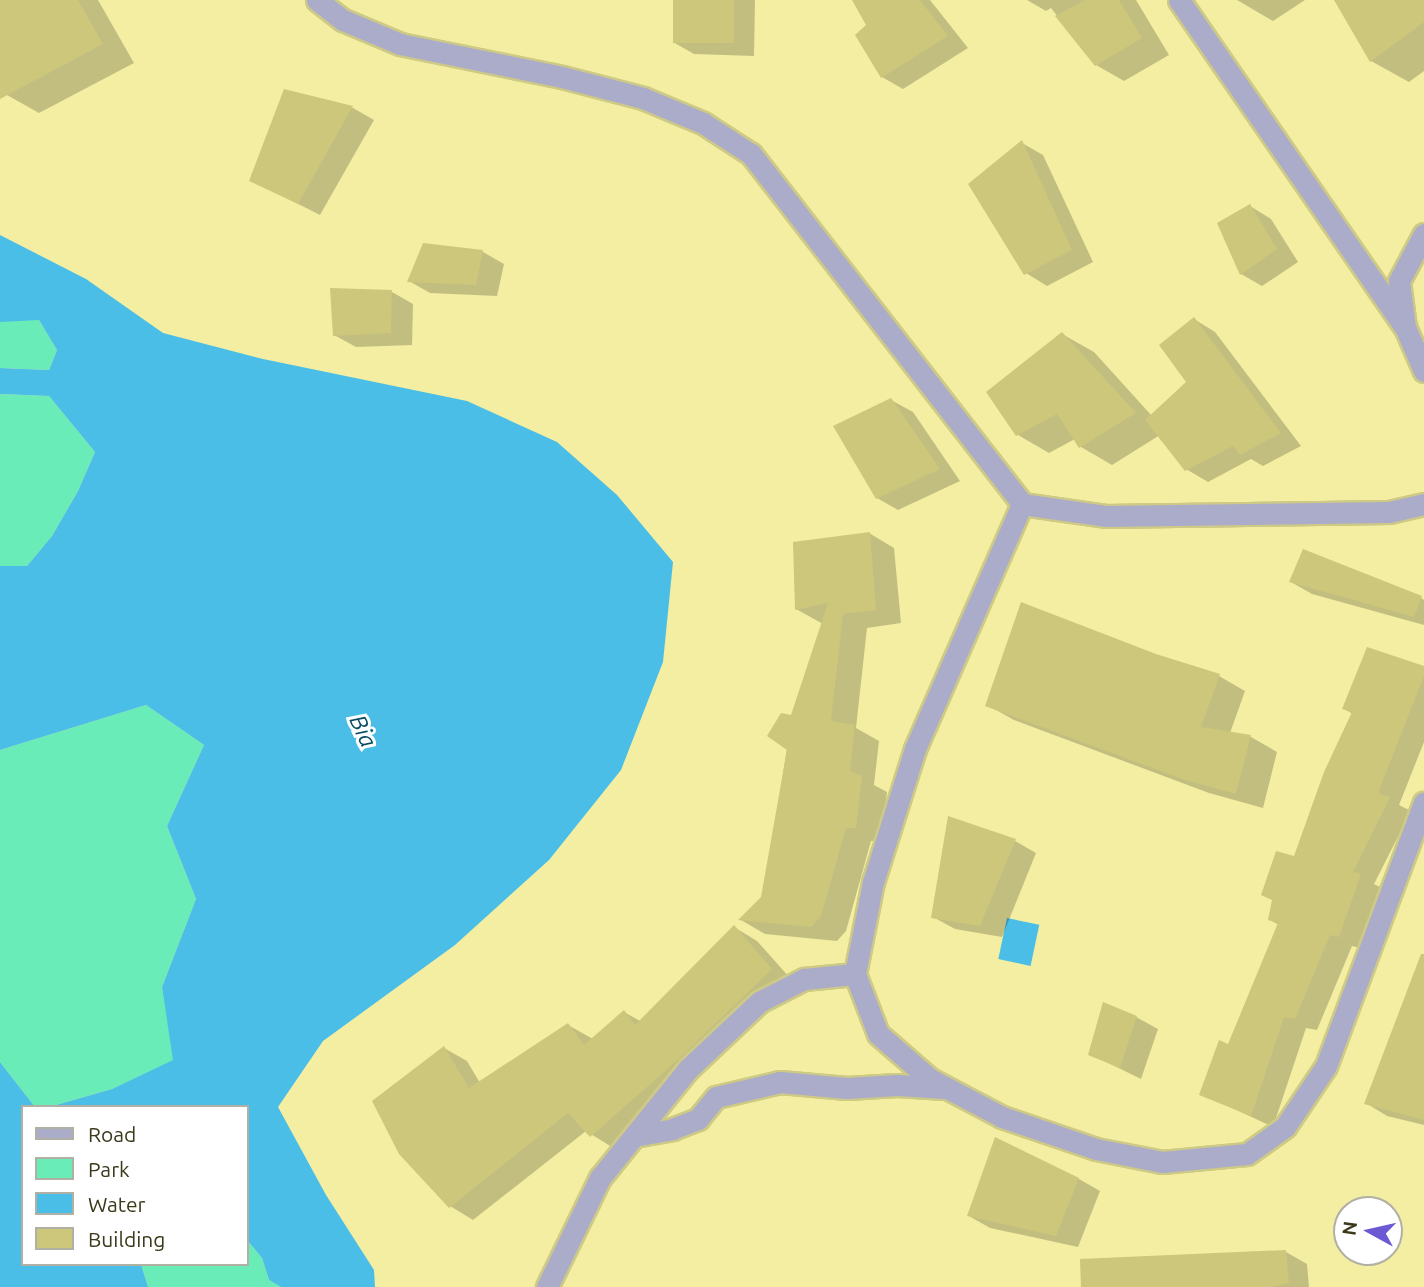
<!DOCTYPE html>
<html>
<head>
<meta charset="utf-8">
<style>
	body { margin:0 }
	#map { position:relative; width:1424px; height:1287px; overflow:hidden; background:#f3eea1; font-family:Ubuntu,sans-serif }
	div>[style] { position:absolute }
	.green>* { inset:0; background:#6aecb9 }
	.water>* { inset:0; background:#4abee7; transform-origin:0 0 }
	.shadow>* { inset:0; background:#0003 }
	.building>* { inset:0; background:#ccc77b; transform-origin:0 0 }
	.roads { filter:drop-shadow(2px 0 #ceca86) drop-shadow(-2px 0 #ceca86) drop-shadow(0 2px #ceca86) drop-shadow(0 -2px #ceca86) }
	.minor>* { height:21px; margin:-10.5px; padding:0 10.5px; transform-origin:10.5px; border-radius:10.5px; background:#abacca }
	span { translate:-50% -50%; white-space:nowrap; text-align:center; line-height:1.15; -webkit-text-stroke:6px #fff; paint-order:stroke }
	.water-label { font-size:23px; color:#054b60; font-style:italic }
	.legend { position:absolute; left:21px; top:1105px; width:228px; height:161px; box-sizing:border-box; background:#fff; border:2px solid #b1b0a4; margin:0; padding:9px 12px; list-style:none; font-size:21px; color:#3c3a1b }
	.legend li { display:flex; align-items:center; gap:14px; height:35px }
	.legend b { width:35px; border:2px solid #b1b0a4 }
	.north { position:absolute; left:1333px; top:1196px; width:70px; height:70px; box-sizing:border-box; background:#fff; border:2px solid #b1b0a4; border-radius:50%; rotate:278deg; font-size:19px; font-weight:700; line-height:28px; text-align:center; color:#3c3a1b }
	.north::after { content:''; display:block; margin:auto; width:24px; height:32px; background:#6b5ad4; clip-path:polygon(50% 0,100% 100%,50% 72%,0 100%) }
</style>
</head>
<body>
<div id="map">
	<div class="green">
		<i style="clip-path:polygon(5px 320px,39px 320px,57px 350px,49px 370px,0 368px,0 322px)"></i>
		<i style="clip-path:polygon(0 394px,49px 396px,95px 452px,78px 491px,52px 536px,27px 566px,0 566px)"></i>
		<i style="clip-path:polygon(146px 705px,204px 745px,167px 826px,196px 899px,162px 987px,174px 1060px,112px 1089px,49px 1107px,35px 1107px,0 1062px,0 750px)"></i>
		<i style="clip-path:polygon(247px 1240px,262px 1258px,269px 1280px,281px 1287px,148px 1287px,141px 1264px,247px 1264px)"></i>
	</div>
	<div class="water">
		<i style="clip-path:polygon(0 235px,86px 279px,163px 333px,263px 359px,467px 401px,557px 442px,617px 495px,673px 562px,663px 662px,621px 770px,549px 860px,455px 945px,323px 1041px,278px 1107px,326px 1195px,374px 1270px,375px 1287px,281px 1287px,269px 1280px,262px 1258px,247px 1240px,247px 1107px,49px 1107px,112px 1089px,173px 1060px,162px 987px,196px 899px,167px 826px,204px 745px,146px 705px,0 750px,0 566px,27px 566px,52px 536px,78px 491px,95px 452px,49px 396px,0 394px,0 368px,49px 370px,57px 350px,39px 320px,0 322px)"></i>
		<i style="left:1007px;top:918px;width:33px;height:42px;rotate:12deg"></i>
		<i style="clip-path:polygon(0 1062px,35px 1107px,23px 1107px,23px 1264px,141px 1264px,148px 1287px,0 1287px)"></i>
	</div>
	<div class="shadow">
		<i style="clip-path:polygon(0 0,98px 0,134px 63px,39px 113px,7px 95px,0 86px)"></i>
		<i style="clip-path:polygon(675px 0,755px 0,754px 56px,694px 54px,673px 42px)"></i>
		<i style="clip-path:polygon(854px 0,930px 0,968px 48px,903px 89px,882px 77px,868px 25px)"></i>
		<i style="clip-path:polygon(1027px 0,1136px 0,1169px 55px,1124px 81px,1096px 65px,1051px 8px,1046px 11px)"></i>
		<i style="clip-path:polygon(1237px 0,1305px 0,1273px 21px)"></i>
		<i style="clip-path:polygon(1336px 0,1424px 0,1424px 71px,1409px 82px,1371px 61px)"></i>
		<i style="clip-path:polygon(285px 91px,353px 108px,374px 120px,320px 215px,251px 180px)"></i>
		<i style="clip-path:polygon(1022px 143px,1043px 155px,1093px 262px,1047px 286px,1026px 273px)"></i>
		<i style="clip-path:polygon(1250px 206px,1271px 219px,1298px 262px,1262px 286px,1241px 274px)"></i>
		<i style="clip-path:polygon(424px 245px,483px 252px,504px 264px,497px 296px,430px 293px,409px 281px)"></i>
		<i style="clip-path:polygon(392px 292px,413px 304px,412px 345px,356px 347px,334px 335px)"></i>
		<i style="clip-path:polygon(1194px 319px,1215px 332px,1301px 446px,1263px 466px,1251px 459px,1208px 482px,1186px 469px,1160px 435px,1112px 465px,1081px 447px,1075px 439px,1049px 453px,1018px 435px,1062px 334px,1094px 352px,1152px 416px,1188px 383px)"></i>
		<i style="clip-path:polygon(891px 400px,913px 412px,960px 481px,898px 510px,877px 498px)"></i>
		<i style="clip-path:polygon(869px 533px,894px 548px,901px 623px,867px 628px,856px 728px,879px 741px,874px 785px,887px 792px,881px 841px,871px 841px,846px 931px,837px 941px,765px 934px,741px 920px,763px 898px,792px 717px,823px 624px,796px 609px)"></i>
		<i style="clip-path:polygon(1291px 582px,1421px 598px,1424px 600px,1424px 625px,1312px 594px)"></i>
		<i style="clip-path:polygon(1156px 655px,1219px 676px,1245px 691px,1230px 733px,1251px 737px,1277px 752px,1263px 808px,1209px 793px,1014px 720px,987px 705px)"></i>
		<i style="clip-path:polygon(1424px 667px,1424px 742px,1399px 805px,1411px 811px,1374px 884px,1382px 888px,1360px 948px,1352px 946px,1317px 1030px,1306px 1028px,1273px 1127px,1202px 1094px,1229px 1047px,1279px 925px,1270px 920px,1353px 714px,1344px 709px)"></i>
		<i style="clip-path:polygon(1015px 841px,1036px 853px,1002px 937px,955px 929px,933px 917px)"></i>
		<i style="clip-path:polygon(734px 927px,757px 941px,790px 978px,776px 1004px,615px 1149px,586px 1131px,473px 1220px,450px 1206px,444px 1048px,467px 1061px,480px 1083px,568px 1025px,593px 1039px,624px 1012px,640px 1021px)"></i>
		<i style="clip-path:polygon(1424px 1001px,1424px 1125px,1387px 1116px,1366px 1103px)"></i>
		<i style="clip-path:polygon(1136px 1017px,1158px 1029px,1141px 1079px,1090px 1054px)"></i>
		<i style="clip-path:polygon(1079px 1179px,1100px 1191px,1078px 1247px,990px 1228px,969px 1216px)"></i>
		<i style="clip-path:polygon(1286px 1252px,1307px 1264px,1309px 1287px,1118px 1287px)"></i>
	</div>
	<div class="building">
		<i style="clip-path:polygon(0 0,78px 0,103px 44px,0 99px)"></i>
		<i style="left:673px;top:0;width:61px;height:43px"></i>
		<i style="clip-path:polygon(852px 0,920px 0,948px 36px,881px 78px,855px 35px,866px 25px)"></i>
		<i style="clip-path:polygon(1085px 0,1119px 0,1142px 38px,1095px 66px,1055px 16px)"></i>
		<i style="clip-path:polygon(1334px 0,1424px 0,1424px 22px,1370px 62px)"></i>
		<i style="clip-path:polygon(284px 89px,353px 106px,298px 204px,249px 181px)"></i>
		<i style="clip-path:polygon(1022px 140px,1072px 250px,1024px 275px,968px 184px)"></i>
		<i style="clip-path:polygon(1250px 204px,1277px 249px,1240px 275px,1217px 223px)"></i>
		<i style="clip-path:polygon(423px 243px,483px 250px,476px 285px,407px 282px)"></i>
		<i style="clip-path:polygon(330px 288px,392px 290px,391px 333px,333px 336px)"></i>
		<i style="clip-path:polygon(1194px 317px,1281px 433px,1240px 455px,1233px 446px,1185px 471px,1145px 420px,1186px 382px,1159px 345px)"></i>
		<i style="clip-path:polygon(1062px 332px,1136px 413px,1079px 448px,1057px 414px,1016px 436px,986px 392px)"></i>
		<i style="clip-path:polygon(891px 398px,940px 469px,876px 499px,833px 426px)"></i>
		<i style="clip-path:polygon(870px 532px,876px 610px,843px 614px,831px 721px,855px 725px,850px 771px,862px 776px,856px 828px,846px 828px,821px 916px,811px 927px,738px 920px,761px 897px,787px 750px,767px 736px,781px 713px,791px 715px,828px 603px,795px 610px,793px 542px)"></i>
		<i style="clip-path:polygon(1303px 549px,1422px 596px,1414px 617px,1289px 582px)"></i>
		<i style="clip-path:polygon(1021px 602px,1156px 654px,1220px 674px,1201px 727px,1251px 735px,1236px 794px,1182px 779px,985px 706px)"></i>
		<i style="clip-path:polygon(1367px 647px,1424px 666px,1424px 676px,1378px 793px,1390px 797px,1353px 872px,1361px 874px,1339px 937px,1330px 935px,1295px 1019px,1284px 1017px,1251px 1116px,1199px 1095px,1219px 1040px,1228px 1044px,1278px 923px,1268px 920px,1272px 900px,1261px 895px,1276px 851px,1294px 856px,1324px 772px,1352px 712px,1342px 709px)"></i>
		<i style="clip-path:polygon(948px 816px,1016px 839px,980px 926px,931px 918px)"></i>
		<i style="clip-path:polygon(734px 925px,772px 969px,679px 1059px,590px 1137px,568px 1113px,449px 1208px,399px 1154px,372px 1101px,444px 1046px,469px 1088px,568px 1023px,584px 1045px,624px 1010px,635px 1025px)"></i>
		<i style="clip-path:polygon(1421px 954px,1424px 954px,1424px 1120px,1364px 1104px)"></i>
		<i style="clip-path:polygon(1103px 1002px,1137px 1016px,1120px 1068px,1088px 1055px)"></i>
		<i style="clip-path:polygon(995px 1137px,1079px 1178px,1056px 1236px,967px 1216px)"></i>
		<i style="clip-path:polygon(1286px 1250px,1289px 1283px,1272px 1287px,1081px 1287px,1080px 1259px)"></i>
	</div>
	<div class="roads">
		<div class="minor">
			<i style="left:317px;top:0;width:33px;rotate:38deg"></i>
			<i style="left:343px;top:20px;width:62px;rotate:22.8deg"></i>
			<i style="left:400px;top:44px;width:165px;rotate:11.5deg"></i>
			<i style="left:562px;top:77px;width:84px;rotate:14.5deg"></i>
			<i style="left:643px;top:98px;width:65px;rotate:22.6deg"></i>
			<i style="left:703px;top:123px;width:57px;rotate:32.9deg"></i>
			<i style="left:751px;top:154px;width:443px;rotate:52.2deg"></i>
			<i style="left:1022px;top:504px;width:267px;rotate:113.6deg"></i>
			<i style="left:915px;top:749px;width:139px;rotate:107.5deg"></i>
			<i style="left:873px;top:882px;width:94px;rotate:101.1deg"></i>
			<i style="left:855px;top:974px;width:64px;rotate:69deg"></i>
			<i style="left:878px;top:1034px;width:69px;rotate:40.9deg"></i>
			<i style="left:930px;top:1079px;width:81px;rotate:27.8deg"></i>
			<i style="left:1002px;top:1117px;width:99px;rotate:18.8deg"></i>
			<i style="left:1096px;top:1149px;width:67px;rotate:11.1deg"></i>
			<i style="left:1162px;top:1162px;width:85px;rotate:-5.4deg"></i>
			<i style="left:1247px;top:1154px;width:47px;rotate:-35.4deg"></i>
			<i style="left:1285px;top:1127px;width:73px;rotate:-56.1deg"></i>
			<i style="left:1326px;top:1066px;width:281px;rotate:-69.6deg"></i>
			<i style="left:1179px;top:0;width:397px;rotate:55.4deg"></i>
			<i style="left:1424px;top:234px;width:53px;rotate:118deg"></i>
			<i style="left:1399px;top:281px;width:46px;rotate:82.6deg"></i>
			<i style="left:1405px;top:327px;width:48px;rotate:66.6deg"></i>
			<i style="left:1022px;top:504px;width:84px;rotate:8.2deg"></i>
			<i style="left:1105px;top:516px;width:284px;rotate:-0.8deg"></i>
			<i style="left:1389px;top:512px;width:36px;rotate:-13deg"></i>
			<i style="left:634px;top:1136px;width:39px;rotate:-10deg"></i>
			<i style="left:672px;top:1129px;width:28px;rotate:-21deg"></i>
			<i style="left:698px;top:1119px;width:28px;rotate:-51deg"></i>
			<i style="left:716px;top:1097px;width:66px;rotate:-13.2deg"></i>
			<i style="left:780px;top:1082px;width:67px;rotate:5.1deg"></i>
			<i style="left:847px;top:1088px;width:50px;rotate:-3.4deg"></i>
			<i style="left:897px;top:1085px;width:47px;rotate:3.7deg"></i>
			<i style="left:547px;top:1287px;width:121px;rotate:-64.1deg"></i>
			<i style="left:600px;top:1178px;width:140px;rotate:-51.1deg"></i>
			<i style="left:688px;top:1069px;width:98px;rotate:-43.3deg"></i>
			<i style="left:759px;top:1002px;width:51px;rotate:-27.1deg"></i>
			<i style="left:804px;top:979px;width:51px;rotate:-5.6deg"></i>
		</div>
	</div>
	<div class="water-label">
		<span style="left:363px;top:731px;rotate:65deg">Bia</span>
	</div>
	<ul class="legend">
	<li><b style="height:9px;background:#abacca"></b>Road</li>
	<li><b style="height:19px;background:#6aecb9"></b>Park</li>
	<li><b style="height:19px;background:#4abee7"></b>Water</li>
	<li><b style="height:19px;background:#ccc77b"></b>Building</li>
	</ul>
	<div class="north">N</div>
</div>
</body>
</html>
